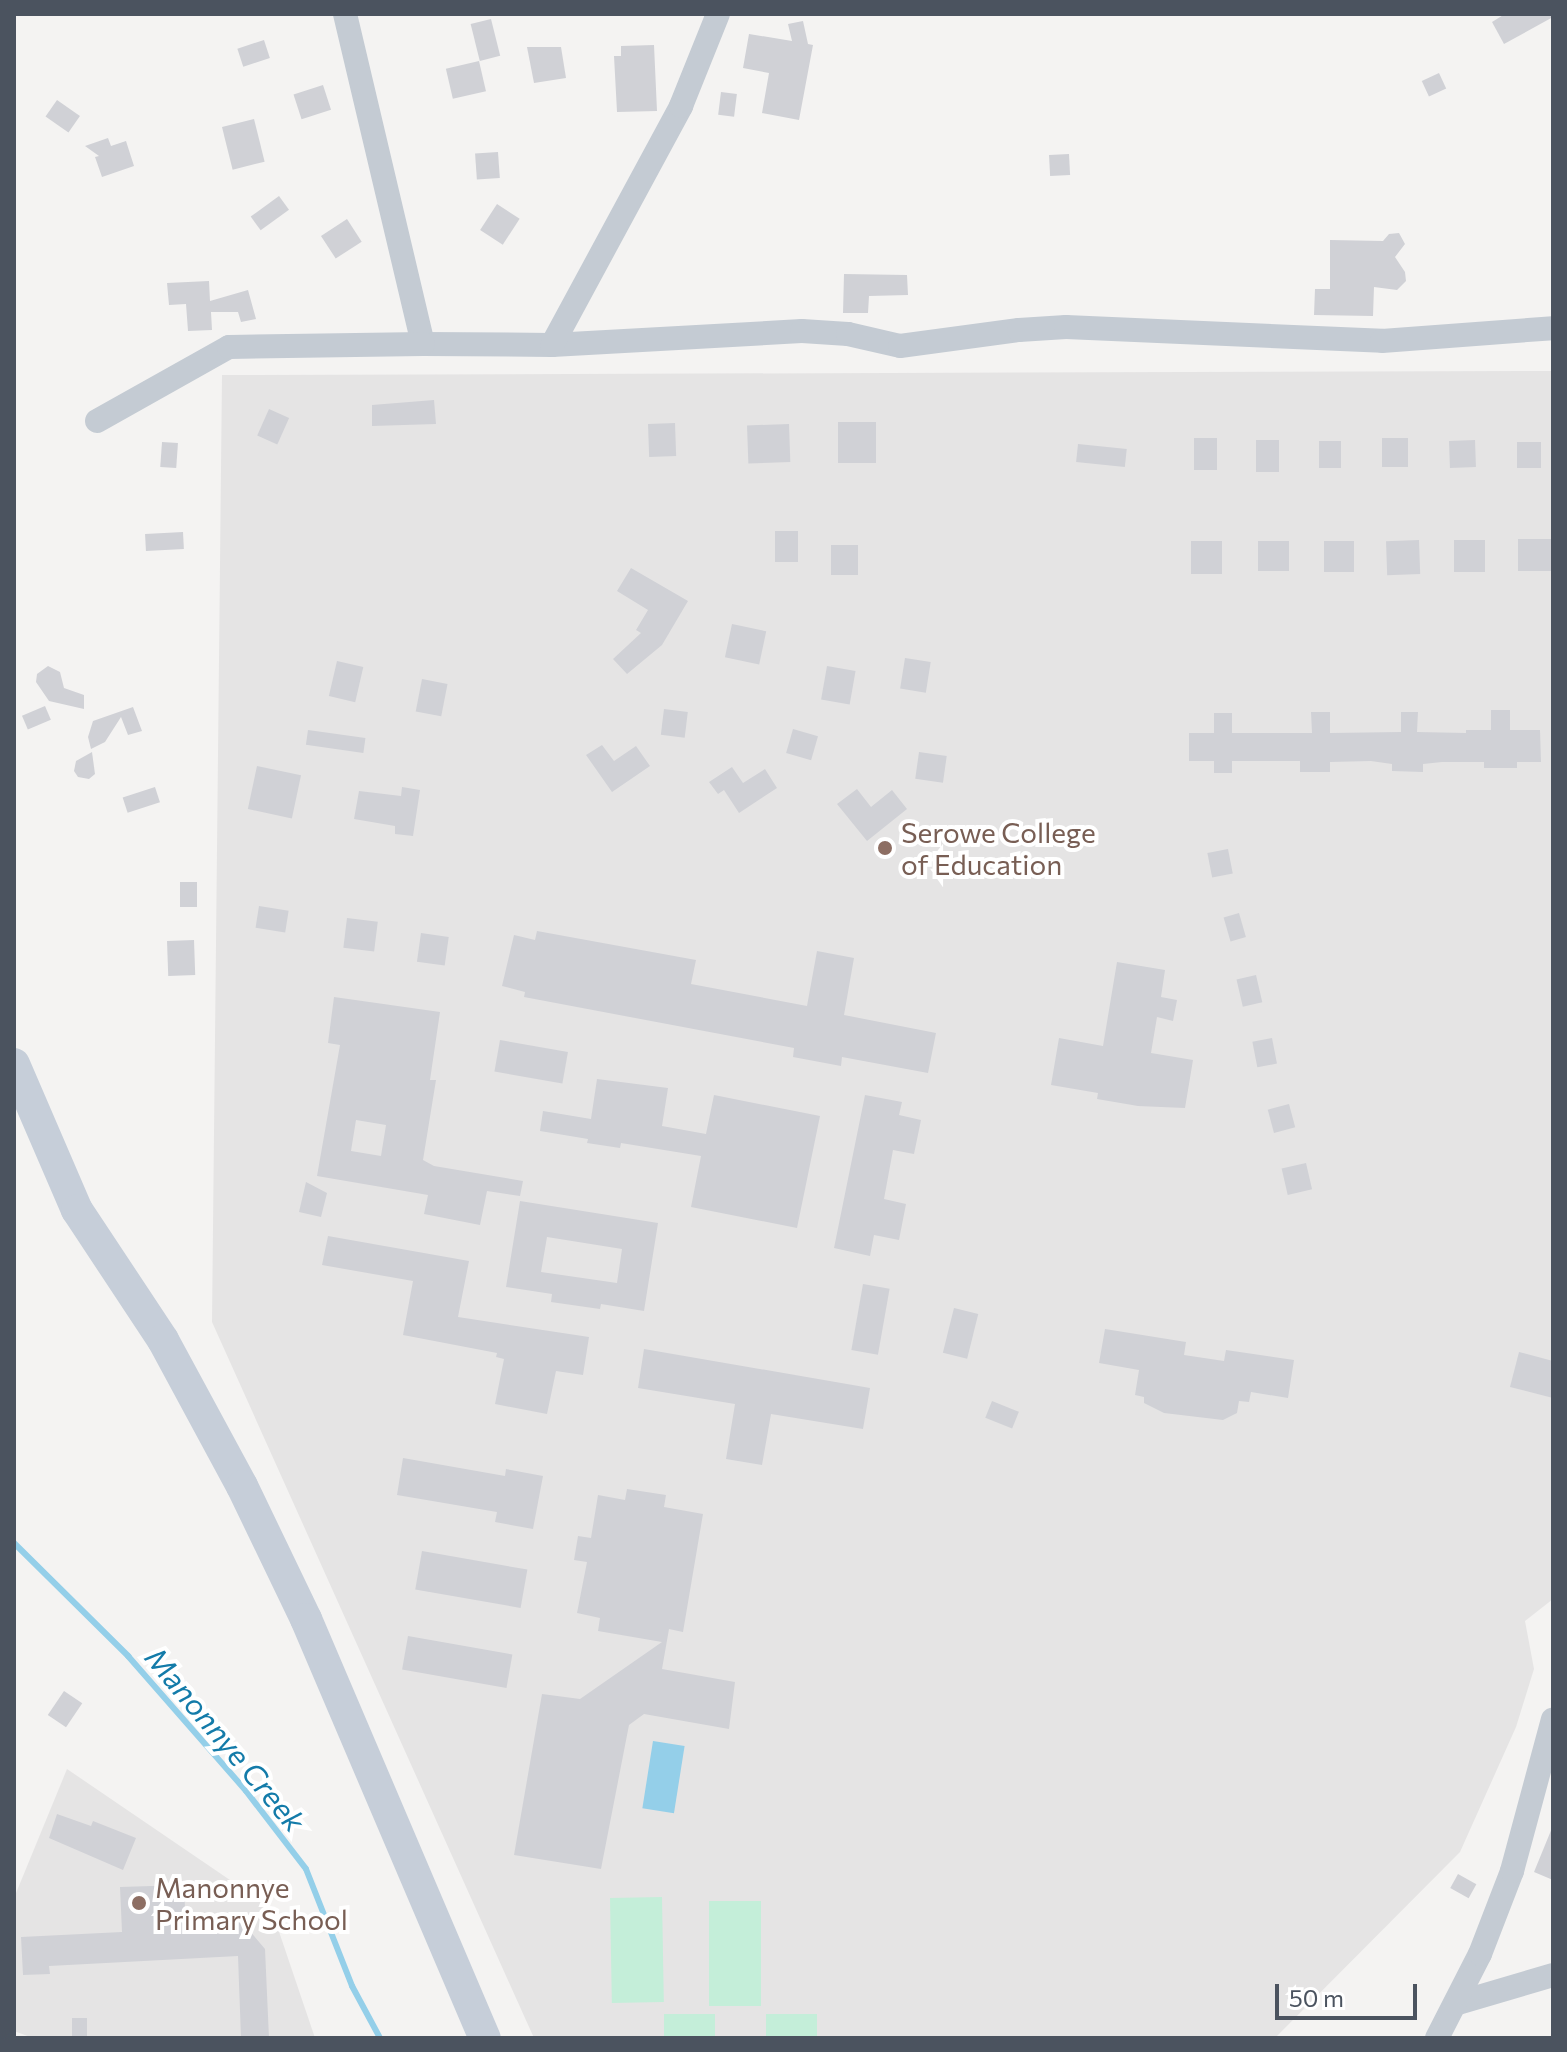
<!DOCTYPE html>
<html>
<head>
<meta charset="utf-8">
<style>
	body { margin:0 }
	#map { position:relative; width:1567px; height:2052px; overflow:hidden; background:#f4f3f2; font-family:Commissioner,sans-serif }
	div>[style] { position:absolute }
	.education>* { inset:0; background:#e5e4e4 }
	.green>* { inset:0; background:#c4eed9; transform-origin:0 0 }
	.water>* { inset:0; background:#94cfe9; transform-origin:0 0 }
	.stream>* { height:6px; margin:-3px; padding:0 3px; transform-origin:3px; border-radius:3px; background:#94cfe9 }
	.building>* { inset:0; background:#d0d1d6; transform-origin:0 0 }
	.street>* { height:24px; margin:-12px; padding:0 12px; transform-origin:12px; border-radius:12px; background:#c4cbd3 }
	.secondary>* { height:32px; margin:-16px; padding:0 16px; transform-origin:16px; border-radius:16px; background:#c6ced9 }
	.dots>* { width:22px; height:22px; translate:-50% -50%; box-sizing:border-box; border:4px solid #fff; border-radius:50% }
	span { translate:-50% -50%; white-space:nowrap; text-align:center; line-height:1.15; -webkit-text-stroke:8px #fff; paint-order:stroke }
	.education-label { font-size:28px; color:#785e54 }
	.left { translate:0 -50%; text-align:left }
	.water-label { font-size:30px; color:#137ba9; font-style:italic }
	.frame { position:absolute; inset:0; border:16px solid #4b535f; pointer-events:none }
	.scale { position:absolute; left:1275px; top:1984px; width:142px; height:36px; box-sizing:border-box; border:4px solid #4b535f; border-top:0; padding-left:10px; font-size:24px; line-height:28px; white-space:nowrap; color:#4b535f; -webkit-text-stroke:6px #fff; paint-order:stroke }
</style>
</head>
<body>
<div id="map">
	<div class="education">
		<i style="clip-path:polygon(1553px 371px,1553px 1599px,1525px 1621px,1534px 1669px,1516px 1727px,1460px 1852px,1275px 2038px,534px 2038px,212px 1322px,222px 375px)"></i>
		<i style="clip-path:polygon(67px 1769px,271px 1908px,315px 2038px,33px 2038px,14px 2031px,14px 1898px)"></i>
	</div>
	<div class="green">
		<i style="left:662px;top:1897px;width:105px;height:52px;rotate:89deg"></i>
		<i style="left:709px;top:1901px;width:52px;height:105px"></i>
		<i style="left:715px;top:2014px;width:24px;height:51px;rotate:90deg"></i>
		<i style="left:817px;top:2014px;width:24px;height:51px;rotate:90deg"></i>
	</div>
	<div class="water">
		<i style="left:653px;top:1741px;width:32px;height:68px;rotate:9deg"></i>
	</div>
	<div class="stream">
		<i style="left:14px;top:1543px;width:161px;rotate:44.7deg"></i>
		<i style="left:128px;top:1656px;width:179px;rotate:48.8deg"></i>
		<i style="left:246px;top:1791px;width:98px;rotate:52.4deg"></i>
		<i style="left:306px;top:1869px;width:126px;rotate:68.5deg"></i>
		<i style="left:352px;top:1986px;width:59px;rotate:61.7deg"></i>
	</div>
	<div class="building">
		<i style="clip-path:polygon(1505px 14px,1553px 14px,1553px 17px,1504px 44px,1492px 22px)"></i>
		<i style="left:491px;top:19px;width:38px;height:21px;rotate:76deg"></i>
		<i style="clip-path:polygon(803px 21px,808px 44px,813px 45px,799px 120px,762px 113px,769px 73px,743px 68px,749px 34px,792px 41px,788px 24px)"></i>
		<i style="left:264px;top:40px;width:19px;height:28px;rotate:72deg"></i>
		<i style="clip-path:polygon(654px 45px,657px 111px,617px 112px,614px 56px,621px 56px,621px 46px)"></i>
		<i style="clip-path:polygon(527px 47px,561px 47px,566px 78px,534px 83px)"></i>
		<i style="left:479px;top:61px;width:31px;height:34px;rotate:77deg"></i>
		<i style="left:1439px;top:73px;width:17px;height:19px;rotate:65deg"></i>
		<i style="left:323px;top:85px;width:26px;height:31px;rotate:72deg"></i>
		<i style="left:721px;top:92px;width:16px;height:23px;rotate:7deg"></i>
		<i style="left:57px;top:100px;width:28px;height:20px;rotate:35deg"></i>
		<i style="left:254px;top:119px;width:44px;height:33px;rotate:76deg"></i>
		<i style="clip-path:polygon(108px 138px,111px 146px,126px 141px,134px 166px,102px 177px,95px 157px,99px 156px,85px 146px)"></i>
		<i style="left:498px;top:152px;width:26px;height:23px;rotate:86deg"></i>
		<i style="left:1069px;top:154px;width:21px;height:20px;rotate:87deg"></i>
		<i style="left:279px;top:196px;width:17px;height:35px;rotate:54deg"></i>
		<i style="left:497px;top:204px;width:27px;height:31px;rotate:33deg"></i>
		<i style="left:347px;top:219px;width:27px;height:31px;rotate:57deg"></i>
		<i style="clip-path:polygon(1399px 233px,1405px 244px,1395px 257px,1405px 272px,1406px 281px,1397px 290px,1374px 287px,1373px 316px,1314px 315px,1315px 289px,1330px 289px,1330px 240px,1383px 241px,1389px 234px)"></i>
		<i style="clip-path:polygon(844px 274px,907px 275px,908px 295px,869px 296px,868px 313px,843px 313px)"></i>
		<i style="clip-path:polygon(209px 281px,210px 301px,248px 290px,256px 319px,241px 322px,238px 312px,211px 312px,212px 330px,188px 331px,186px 304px,169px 305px,167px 283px)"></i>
		<i style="clip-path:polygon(434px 400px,436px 424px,372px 426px,372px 405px)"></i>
		<i style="left:269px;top:409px;width:22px;height:29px;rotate:24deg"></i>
		<i style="left:838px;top:422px;width:38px;height:41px"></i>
		<i style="left:675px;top:423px;width:33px;height:27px;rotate:88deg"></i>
		<i style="left:789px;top:424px;width:38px;height:42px;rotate:88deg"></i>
		<i style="left:1194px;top:438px;width:23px;height:32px"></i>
		<i style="left:1382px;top:438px;width:26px;height:29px"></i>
		<i style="left:1256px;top:440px;width:23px;height:32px"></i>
		<i style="left:1475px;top:440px;width:27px;height:26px;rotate:88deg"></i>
		<i style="left:1319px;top:441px;width:22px;height:27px"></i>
		<i style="left:162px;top:442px;width:16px;height:25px;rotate:4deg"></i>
		<i style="left:1517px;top:442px;width:24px;height:26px"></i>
		<i style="left:1078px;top:444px;width:49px;height:18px;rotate:6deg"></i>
		<i style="left:775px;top:531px;width:23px;height:31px"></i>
		<i style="left:183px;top:532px;width:17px;height:38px;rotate:87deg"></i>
		<i style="left:1518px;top:539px;width:33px;height:32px"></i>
		<i style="left:1419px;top:540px;width:34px;height:33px;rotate:88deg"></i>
		<i style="left:1454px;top:540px;width:31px;height:32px"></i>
		<i style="left:1191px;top:541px;width:31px;height:33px"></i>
		<i style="left:1258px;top:541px;width:31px;height:30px"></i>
		<i style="left:1324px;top:541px;width:30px;height:31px"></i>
		<i style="left:858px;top:545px;width:30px;height:27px;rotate:90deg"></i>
		<i style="clip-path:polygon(631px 568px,688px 601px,662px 645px,627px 674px,613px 659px,641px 633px,636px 630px,648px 610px,617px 591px)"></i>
		<i style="left:732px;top:624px;width:35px;height:34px;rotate:12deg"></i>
		<i style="left:905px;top:658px;width:26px;height:31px;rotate:9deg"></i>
		<i style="left:337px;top:661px;width:27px;height:36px;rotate:13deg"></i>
		<i style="clip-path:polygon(48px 666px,60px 672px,64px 688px,84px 695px,84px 709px,49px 701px,36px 682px,37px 674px)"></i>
		<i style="left:827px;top:666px;width:29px;height:34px;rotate:10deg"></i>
		<i style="left:422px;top:679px;width:26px;height:33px;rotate:11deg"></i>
		<i style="left:45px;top:706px;width:15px;height:25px;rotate:67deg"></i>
		<i style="clip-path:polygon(133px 707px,142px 731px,128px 735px,121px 717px,105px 742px,91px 749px,88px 737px,93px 721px)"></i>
		<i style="left:664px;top:709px;width:24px;height:26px;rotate:7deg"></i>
		<i style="clip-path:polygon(1491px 710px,1510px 710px,1510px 730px,1540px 730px,1541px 762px,1517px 762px,1517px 768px,1484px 768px,1484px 762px,1442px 762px,1423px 764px,1423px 772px,1392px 771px,1392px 764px,1371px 761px,1330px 762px,1330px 772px,1300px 772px,1300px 761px,1232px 761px,1232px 773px,1214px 773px,1214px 761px,1189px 761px,1189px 733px,1214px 733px,1214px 713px,1232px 713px,1232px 733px,1312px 733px,1311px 712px,1330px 712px,1330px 733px,1401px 732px,1401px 712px,1418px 712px,1417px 732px,1466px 733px,1466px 730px,1491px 730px)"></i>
		<i style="left:793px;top:729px;width:26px;height:25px;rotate:16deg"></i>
		<i style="left:308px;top:730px;width:58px;height:15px;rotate:8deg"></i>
		<i style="clip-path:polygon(602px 745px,614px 761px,636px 746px,650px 766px,612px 792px,586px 755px)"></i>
		<i style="clip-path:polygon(92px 752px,95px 774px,89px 779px,78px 777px,74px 771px,76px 761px)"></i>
		<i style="left:919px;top:752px;width:28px;height:27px;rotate:8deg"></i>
		<i style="left:257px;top:766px;width:45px;height:44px;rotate:12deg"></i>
		<i style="clip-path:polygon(732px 767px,743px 783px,765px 769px,777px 788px,739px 813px,724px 790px,718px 794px,709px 782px)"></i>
		<i style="left:155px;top:787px;width:16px;height:34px;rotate:72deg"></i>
		<i style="clip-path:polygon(402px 787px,420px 790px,413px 836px,395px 834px,395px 826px,354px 819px,359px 791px,401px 796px)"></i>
		<i style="clip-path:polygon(857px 789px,871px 807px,892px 790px,907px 809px,867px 841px,837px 804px)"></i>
		<i style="left:1228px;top:849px;width:25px;height:21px;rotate:79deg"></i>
		<i style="left:180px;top:882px;width:17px;height:25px"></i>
		<i style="left:259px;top:906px;width:30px;height:22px;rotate:9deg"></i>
		<i style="left:1239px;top:913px;width:25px;height:16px;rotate:74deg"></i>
		<i style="left:347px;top:918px;width:31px;height:30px;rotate:7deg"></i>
		<i style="clip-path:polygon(537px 931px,696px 960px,691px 984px,807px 1006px,817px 951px,854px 958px,844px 1015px,936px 1033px,928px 1073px,842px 1057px,841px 1066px,793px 1057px,794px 1048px,524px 997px,525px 992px,502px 986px,514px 935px,535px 940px)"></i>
		<i style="left:421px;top:933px;width:28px;height:29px;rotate:8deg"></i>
		<i style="left:194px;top:940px;width:35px;height:27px;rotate:88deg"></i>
		<i style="clip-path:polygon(1117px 962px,1165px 970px,1161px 997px,1177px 1000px,1173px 1021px,1157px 1017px,1151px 1053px,1193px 1060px,1185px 1108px,1138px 1106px,1097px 1099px,1098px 1093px,1051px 1085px,1059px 1038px,1103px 1046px)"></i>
		<i style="left:1256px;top:975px;width:28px;height:20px;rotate:77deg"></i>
		<i style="clip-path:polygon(evenodd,334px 997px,440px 1012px,430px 1080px,436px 1080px,423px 1160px,434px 1166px,523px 1181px,520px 1196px,487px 1191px,480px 1225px,424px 1214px,428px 1195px,317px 1176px,340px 1045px,328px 1043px,334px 997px,356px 1120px,386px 1125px,381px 1156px,351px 1151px,356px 1120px)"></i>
		<i style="left:1272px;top:1038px;width:26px;height:20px;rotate:79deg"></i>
		<i style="left:500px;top:1040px;width:69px;height:32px;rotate:10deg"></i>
		<i style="clip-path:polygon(597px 1079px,668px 1088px,662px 1126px,706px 1134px,714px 1095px,820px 1116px,797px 1228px,691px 1207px,701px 1156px,621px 1143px,620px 1148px,587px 1143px,588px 1139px,540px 1131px,543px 1111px,591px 1119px)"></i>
		<i style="clip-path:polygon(865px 1095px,902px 1102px,899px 1115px,921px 1120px,914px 1154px,893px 1150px,884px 1199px,906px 1204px,899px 1240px,874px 1235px,870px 1256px,834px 1248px)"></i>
		<i style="left:1289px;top:1104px;width:24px;height:22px;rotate:75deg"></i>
		<i style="left:1306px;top:1163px;width:27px;height:25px;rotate:77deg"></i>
		<i style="clip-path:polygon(306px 1182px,327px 1193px,321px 1217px,299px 1212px)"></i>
		<i style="clip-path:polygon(evenodd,520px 1201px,658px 1223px,644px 1311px,601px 1304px,600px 1309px,551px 1302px,552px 1294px,506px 1287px,520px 1201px,547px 1237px,622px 1249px,617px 1283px,541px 1272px,547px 1237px)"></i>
		<i style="clip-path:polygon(328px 1236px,469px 1261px,458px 1317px,589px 1337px,583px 1375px,556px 1371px,547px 1414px,495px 1404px,504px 1359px,496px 1357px,497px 1353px,403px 1335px,413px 1281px,322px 1265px)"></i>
		<i style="left:863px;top:1284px;width:27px;height:67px;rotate:10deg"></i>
		<i style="left:954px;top:1308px;width:25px;height:46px;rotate:14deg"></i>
		<i style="clip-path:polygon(1105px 1329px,1186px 1342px,1184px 1355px,1224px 1361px,1226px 1350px,1294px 1360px,1288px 1398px,1251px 1392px,1249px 1402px,1239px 1401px,1237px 1413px,1223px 1420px,1164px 1413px,1144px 1403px,1144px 1397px,1135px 1395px,1139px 1370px,1099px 1363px)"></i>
		<i style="clip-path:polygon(644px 1349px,870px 1388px,863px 1429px,771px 1414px,762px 1465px,726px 1459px,735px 1404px,638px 1388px)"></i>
		<i style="clip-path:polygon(1519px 1352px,1553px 1361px,1553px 1398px,1510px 1387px)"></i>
		<i style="left:992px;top:1401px;width:29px;height:18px;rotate:22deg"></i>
		<i style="clip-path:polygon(403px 1458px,505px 1476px,506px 1469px,543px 1476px,533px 1529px,495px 1522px,497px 1512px,397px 1495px)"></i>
		<i style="clip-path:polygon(627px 1489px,666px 1495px,664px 1507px,703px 1514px,683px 1632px,669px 1629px,662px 1669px,735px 1682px,729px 1729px,644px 1714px,629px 1725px,601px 1869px,514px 1855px,542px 1694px,580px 1699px,662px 1642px,598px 1631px,600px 1618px,577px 1613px,587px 1562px,574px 1560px,578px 1536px,591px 1538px,598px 1495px,625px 1500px)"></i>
		<i style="left:422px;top:1551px;width:107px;height:39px;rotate:10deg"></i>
		<i style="left:408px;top:1636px;width:106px;height:34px;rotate:10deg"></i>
		<i style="left:64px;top:1691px;width:22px;height:29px;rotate:34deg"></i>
		<i style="clip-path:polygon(57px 1814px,91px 1826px,93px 1821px,136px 1838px,123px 1870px,49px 1838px)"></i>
		<i style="clip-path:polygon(1552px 1828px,1553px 1828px,1553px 1880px,1534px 1872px)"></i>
		<i style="left:1458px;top:1874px;width:21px;height:16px;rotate:29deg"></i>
		<i style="clip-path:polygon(184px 1885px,186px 1931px,224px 1929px,238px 1917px,265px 1949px,269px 2038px,241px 2038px,238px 1956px,49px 1966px,50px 1974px,23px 1975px,21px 1937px,122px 1932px,120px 1887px)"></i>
		<i style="left:72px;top:2018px;width:15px;height:18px"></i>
	</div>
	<div class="street">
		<i style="left:345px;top:14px;width:339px;rotate:76.7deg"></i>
		<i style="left:423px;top:344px;width:129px;rotate:0.4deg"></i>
		<i style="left:552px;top:345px;width:250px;rotate:-3.2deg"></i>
		<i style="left:802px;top:331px;width:46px;rotate:3.7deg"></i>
		<i style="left:848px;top:334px;width:53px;rotate:13deg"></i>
		<i style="left:900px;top:346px;width:120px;rotate:-7.7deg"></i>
		<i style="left:1019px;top:330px;width:47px;rotate:-3.7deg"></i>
		<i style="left:1066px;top:327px;width:316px;rotate:2.5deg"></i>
		<i style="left:1382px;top:341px;width:171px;rotate:-4.3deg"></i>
		<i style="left:552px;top:345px;width:272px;rotate:-61.6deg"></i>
		<i style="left:681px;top:106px;width:99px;rotate:-68.1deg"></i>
		<i style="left:97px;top:421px;width:151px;rotate:-29.3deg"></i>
		<i style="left:229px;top:347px;width:194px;rotate:-0.9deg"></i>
		<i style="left:1458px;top:2003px;width:99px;rotate:-16.4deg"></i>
		<i style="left:1437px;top:2038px;width:94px;rotate:-62.9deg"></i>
		<i style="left:1480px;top:1954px;width:89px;rotate:-68.9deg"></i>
		<i style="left:1512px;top:1871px;width:157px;rotate:-74.9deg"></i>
	</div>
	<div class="secondary">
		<i style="left:14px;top:1064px;width:159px;rotate:66.7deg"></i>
		<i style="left:77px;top:1210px;width:156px;rotate:56.5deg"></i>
		<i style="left:163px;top:1340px;width:166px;rotate:61.6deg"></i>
		<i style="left:242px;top:1486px;width:148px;rotate:64.3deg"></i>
		<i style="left:306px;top:1619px;width:456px;rotate:66.9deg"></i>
	</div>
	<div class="dots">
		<i style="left:885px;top:848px;background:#8d6e63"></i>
		<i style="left:139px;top:1903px;background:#8d6e63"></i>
	</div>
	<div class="education-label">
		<span class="left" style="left:901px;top:848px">Serowe College<br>of Education</span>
		<span class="left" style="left:155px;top:1903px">Manonnye<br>Primary School</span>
	</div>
	<div class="water-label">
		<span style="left:226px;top:1739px;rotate:50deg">Manonnye Creek</span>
	</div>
	<div class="frame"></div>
	<div class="scale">50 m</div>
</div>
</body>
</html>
